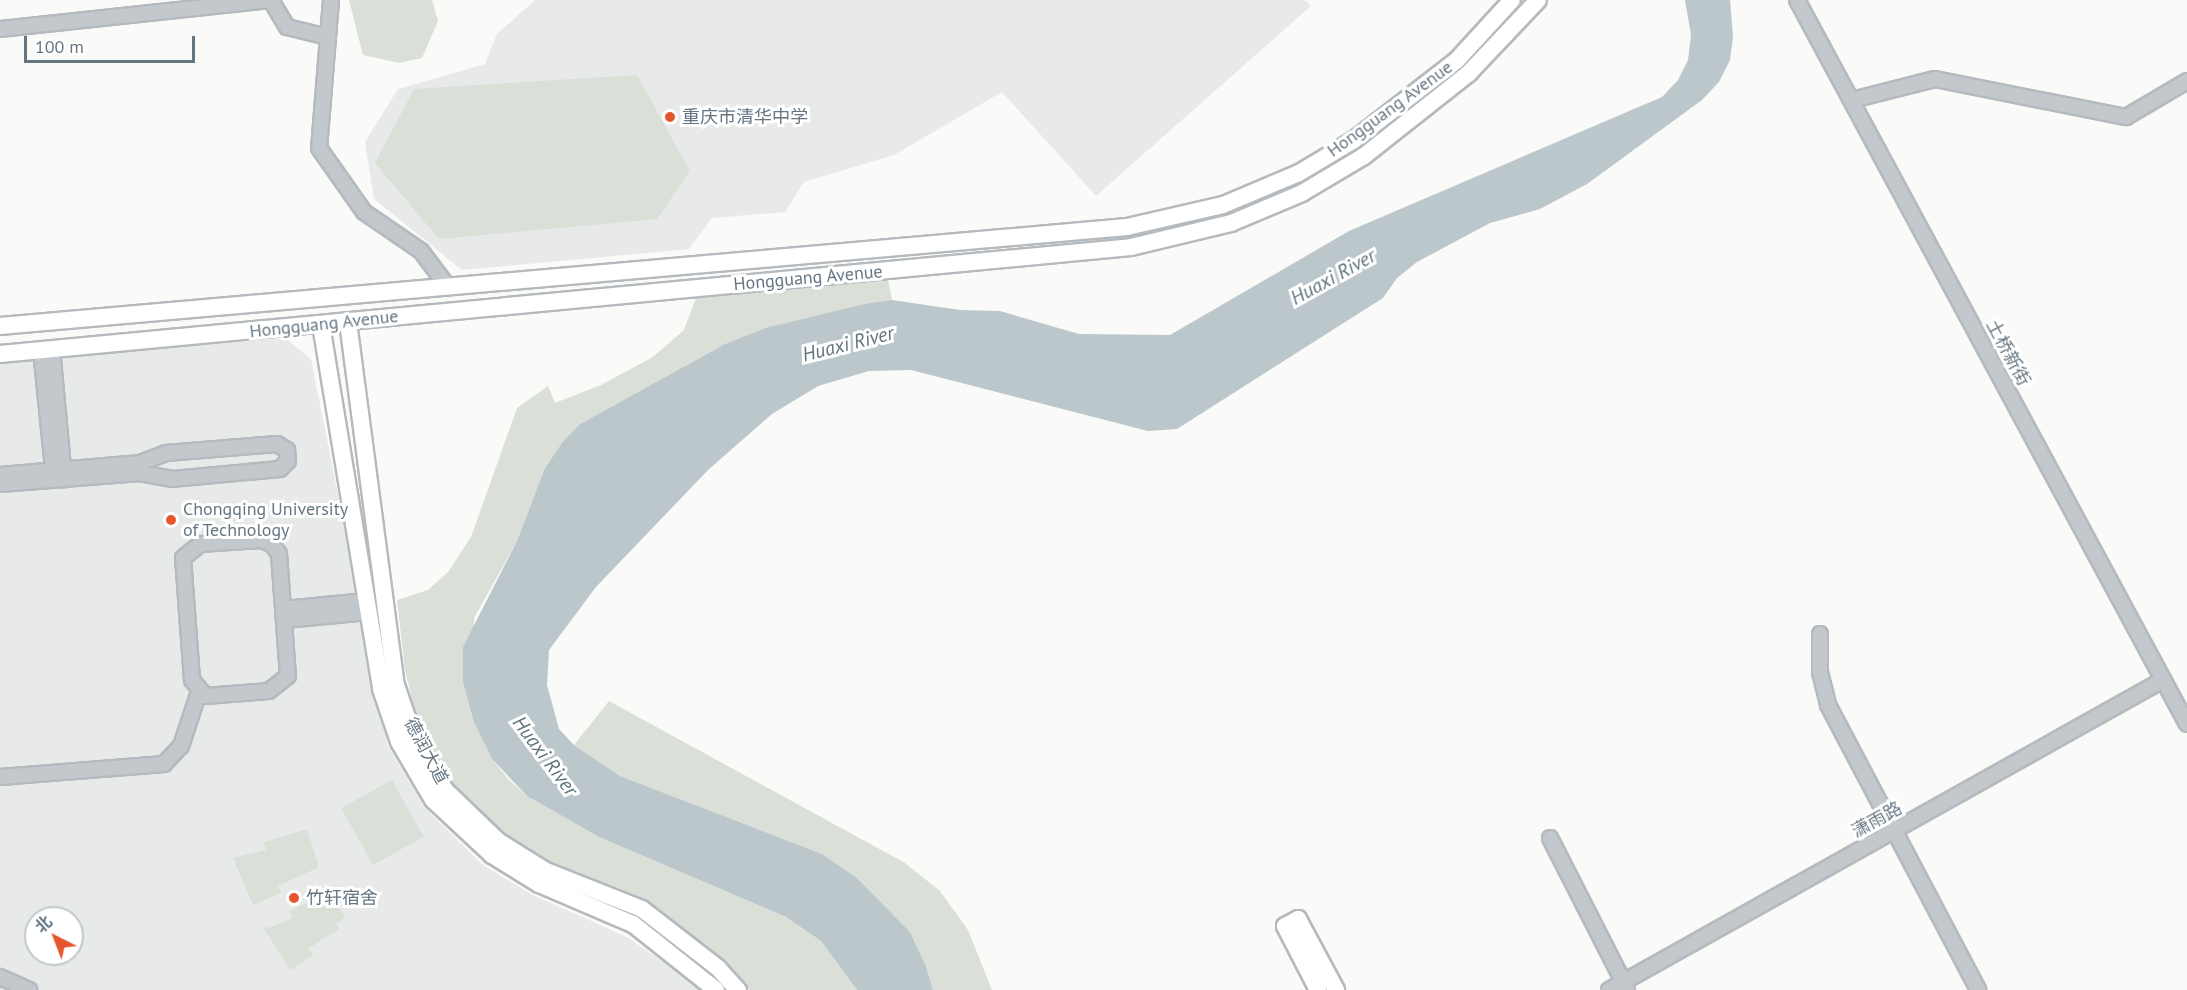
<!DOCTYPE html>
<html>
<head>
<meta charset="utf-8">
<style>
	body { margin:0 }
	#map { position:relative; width:2187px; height:990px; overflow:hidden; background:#fafaf8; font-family:"PT Sans","Noto Sans SC",sans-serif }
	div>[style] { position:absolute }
	.built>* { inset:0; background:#e8e9e9 }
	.green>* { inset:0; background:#dadfd7; transform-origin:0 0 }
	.water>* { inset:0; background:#bbc7cb }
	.roads { filter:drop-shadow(2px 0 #b5babe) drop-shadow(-2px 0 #b5babe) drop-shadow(0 2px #b5babe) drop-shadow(0 -2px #b5babe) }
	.minor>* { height:14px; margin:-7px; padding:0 7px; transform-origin:7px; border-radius:7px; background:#c3c8cc }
	.major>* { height:16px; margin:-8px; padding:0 8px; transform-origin:8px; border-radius:8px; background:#fff }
	.dots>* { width:16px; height:16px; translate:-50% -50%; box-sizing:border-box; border:3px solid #fff; border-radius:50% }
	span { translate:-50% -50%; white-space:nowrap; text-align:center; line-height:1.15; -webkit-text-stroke:6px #fff; paint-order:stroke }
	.street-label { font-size:18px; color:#657683 }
	.poi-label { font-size:18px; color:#657683 }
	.left { translate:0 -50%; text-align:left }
	.water-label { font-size:20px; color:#60757c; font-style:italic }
	.north { position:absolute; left:24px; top:906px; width:60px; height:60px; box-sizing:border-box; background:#fff; border:2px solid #c1c8cd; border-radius:50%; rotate:318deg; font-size:16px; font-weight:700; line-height:24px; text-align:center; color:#657683 }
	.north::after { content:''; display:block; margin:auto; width:21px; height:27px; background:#e4572e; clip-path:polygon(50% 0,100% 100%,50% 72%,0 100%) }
	.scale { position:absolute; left:24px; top:36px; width:171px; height:27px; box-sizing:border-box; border:3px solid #657683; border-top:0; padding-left:8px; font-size:18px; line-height:21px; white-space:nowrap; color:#657683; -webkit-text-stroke:4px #fff; paint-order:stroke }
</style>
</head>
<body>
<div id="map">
	<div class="built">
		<i style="clip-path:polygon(535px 0,1304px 0,1311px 6px,1096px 196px,1002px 92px,894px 155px,804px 182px,785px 212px,712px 218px,689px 249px,462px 270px,374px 199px,365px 142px,398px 89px,485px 64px,497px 34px)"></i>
		<i style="clip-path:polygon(evenodd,285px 338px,311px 359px,388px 746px,424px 807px,483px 865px,533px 895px,627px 937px,704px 990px,0 990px,0 362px,285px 338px,36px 918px,72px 918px,72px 954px,36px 954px,36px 918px)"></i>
	</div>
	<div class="green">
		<i style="clip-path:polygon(349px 0,432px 0,438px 21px,422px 58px,399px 63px,363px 55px)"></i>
		<i style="clip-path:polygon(637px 75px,690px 171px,657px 219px,439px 239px,375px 163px,414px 89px)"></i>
		<i style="clip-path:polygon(888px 280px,892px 300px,765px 328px,725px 344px,580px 424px,544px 470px,517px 541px,474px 618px,474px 722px,492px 759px,508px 779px,527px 796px,599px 837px,786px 917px,821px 941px,857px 990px,749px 990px,723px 961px,548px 864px,503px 833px,451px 784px,420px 732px,405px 670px,397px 600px,428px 590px,448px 572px,471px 537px,517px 408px,548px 386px,555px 403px,601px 385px,653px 357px,684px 330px,696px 298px)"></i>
		<i style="clip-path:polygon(609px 701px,905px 863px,940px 891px,968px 930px,992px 990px,933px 990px,926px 966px,910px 932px,856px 877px,822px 854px,620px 776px,574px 745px)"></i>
		<i style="left:392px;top:780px;width:65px;height:58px;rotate:61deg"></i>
		<i style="clip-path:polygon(307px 829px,319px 867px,278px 886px,281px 893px,253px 905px,233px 858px,266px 850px,264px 842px)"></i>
		<i style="clip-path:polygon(331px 891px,345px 918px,336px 924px,339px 929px,309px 948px,313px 955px,290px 970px,263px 927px,269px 928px,293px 918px,290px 911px)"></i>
	</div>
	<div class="water">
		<i style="clip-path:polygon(1685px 0,1730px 0,1733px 37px,1730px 60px,1719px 82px,1702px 100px,1587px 184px,1540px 209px,1490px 223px,1417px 262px,1397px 278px,1383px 298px,1177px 429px,1148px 431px,911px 370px,869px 371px,818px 386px,772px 414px,708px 470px,596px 587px,549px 650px,547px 685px,559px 729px,574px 745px,620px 776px,822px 854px,856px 877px,910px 932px,926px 966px,933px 990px,857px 990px,821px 941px,786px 917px,599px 837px,527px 796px,492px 759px,474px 722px,463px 682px,463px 647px,517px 541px,544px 470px,562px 443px,580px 424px,725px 344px,765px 328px,865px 304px,892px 300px,960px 310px,1000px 311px,1079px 334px,1170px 335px,1349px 231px,1662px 97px,1678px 80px,1688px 60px,1691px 35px)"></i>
	</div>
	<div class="roads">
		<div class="minor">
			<i style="left:331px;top:0;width:148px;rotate:94.6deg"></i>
			<i style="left:319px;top:148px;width:78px;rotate:54.9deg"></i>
			<i style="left:364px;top:212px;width:69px;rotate:34.4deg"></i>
			<i style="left:421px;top:251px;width:45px;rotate:53.1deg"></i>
			<i style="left:1797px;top:0;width:822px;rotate:61.69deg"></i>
			<i style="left:272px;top:2px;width:29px;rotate:59deg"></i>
			<i style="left:287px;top:27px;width:42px;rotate:13.7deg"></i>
			<i style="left:0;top:29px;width:274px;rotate:-6.1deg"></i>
			<i style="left:1852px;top:100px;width:86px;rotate:-14.2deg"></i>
			<i style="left:1935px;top:79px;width:195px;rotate:11.3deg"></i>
			<i style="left:2126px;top:117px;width:71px;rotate:-30.5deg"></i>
			<i style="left:52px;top:349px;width:131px;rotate:84.7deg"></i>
			<i style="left:41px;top:350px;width:130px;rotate:84.2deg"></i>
			<i style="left:0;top:475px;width:141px;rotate:-4.9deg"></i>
			<i style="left:140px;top:463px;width:28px;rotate:-21deg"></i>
			<i style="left:166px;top:453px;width:111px;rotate:-4.6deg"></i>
			<i style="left:277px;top:444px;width:12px;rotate:31deg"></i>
			<i style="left:287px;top:450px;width:11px;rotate:85deg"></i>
			<i style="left:288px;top:461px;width:11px;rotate:135deg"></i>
			<i style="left:280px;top:469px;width:107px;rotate:174.7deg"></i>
			<i style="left:173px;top:479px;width:34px;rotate:-170deg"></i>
			<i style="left:140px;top:473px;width:140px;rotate:175.5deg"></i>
			<i style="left:261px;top:540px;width:12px;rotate:20deg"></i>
			<i style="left:272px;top:544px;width:12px;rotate:55deg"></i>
			<i style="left:279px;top:554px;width:122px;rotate:85.8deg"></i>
			<i style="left:288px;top:676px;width:24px;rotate:142deg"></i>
			<i style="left:269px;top:691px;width:64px;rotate:175.5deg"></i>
			<i style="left:205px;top:696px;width:21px;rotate:-129deg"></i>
			<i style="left:192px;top:680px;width:122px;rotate:-94.2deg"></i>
			<i style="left:183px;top:558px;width:22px;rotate:-39deg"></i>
			<i style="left:200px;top:544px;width:61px;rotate:-3.8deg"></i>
			<i style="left:284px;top:609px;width:83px;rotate:-5.5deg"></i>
			<i style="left:285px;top:620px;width:84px;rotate:-5.4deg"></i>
			<i style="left:1820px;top:634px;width:38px;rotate:90deg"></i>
			<i style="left:1820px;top:672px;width:34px;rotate:76deg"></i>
			<i style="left:1828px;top:705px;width:322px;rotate:62.2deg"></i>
			<i style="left:0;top:777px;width:165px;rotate:-4.5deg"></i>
			<i style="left:164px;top:764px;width:25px;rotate:-47deg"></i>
			<i style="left:181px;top:746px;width:57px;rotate:-71.6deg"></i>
			<i style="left:1550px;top:838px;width:169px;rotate:63deg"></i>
			<i style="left:0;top:977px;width:32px;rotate:24deg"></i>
			<i style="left:1609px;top:990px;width:635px;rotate:-29.23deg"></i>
		</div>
		<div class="major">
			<i style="left:348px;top:322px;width:366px;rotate:82.5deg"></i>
			<i style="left:396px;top:685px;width:53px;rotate:71.2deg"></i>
			<i style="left:413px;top:735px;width:64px;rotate:59.8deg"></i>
			<i style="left:445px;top:790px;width:74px;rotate:43.9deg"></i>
			<i style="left:498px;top:841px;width:57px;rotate:32deg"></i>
			<i style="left:546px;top:871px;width:103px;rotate:21.6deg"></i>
			<i style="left:642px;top:909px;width:96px;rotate:37.8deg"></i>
			<i style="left:718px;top:968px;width:30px;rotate:48deg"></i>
			<i style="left:321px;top:325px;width:369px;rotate:80.6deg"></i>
			<i style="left:381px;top:689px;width:56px;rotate:71.2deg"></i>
			<i style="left:399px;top:742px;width:67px;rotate:59.6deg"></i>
			<i style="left:433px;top:800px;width:81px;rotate:43deg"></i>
			<i style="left:492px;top:855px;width:55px;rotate:31.7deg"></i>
			<i style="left:539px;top:884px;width:102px;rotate:23.1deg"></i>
			<i style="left:633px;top:924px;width:106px;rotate:38.5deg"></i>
			<i style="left:0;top:326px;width:1131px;rotate:-5.02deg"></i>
			<i style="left:1127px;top:227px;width:98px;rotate:-12.9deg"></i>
			<i style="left:1223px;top:205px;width:82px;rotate:-22.8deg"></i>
			<i style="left:1299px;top:173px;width:64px;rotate:-31deg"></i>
			<i style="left:1354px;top:140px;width:130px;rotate:-37.8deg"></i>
			<i style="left:1457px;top:60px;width:81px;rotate:-47.5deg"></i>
			<i style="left:0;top:354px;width:1136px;rotate:-5.4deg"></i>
			<i style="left:1131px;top:247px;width:103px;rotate:-13.5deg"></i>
			<i style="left:1231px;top:223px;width:77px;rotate:-22.9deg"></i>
			<i style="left:1302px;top:193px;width:72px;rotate:-30.8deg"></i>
			<i style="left:1364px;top:156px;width:134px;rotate:-38.3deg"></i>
			<i style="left:1469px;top:73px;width:100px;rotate:-46.6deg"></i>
			<i style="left:1318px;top:990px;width:72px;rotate:-117.3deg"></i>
			<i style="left:1285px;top:926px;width:15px;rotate:-28deg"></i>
			<i style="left:1298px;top:919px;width:81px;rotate:61.8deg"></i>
		</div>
	</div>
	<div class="dots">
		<i style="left:670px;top:117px;background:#e4572e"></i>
		<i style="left:171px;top:520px;background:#e4572e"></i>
		<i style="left:294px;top:898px;background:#e4572e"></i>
	</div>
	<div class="street-label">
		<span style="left:1390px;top:109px;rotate:-36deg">Hongguang Avenue</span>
		<span style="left:808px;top:278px;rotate:-5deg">Hongguang Avenue</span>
		<span style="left:324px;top:324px;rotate:-6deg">Hongguang Avenue</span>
		<span style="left:2008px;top:353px;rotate:62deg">土桥新街</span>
		<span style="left:426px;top:751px;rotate:62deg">德润大道</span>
		<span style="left:1877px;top:820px;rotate:-29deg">潇雨路</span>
	</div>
	<div class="poi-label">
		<span class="left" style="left:682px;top:117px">重庆市清华中学</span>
		<span class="left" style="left:183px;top:520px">Chongqing University<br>of Technology</span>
		<span class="left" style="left:306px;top:898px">竹轩宿舍</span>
	</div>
	<div class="water-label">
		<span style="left:1333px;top:277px;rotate:-29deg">Huaxi River</span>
		<span style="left:848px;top:344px;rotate:-14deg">Huaxi River</span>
		<span style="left:545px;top:756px;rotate:53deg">Huaxi River</span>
	</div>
	<div class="north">北</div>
	<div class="scale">100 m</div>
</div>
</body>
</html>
